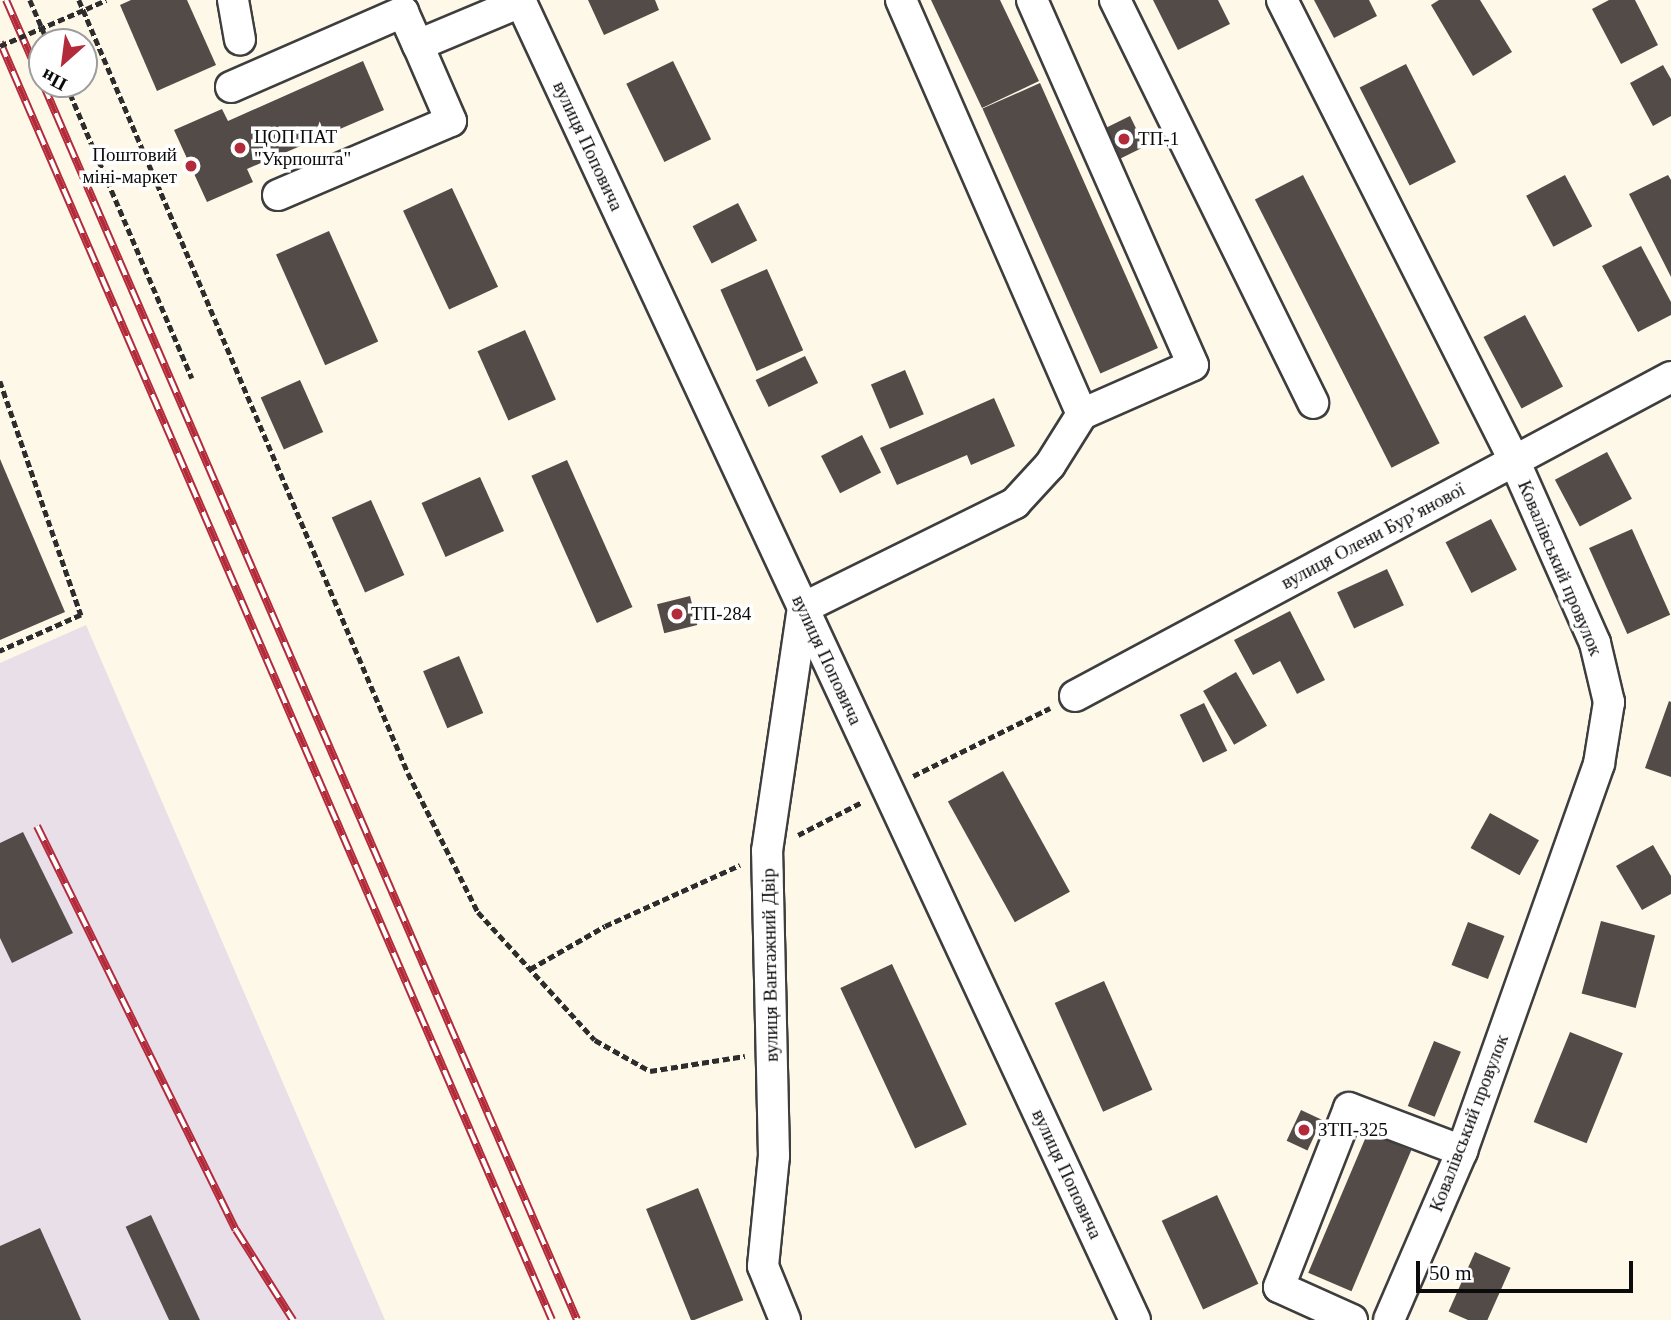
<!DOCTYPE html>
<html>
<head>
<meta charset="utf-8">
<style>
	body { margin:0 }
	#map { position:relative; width:1671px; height:1320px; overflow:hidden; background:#fef8e9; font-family:Georgia,serif }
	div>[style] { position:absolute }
	.industrial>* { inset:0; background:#e8dfe9 }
	.building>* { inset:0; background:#524b48; transform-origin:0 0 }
	.path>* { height:4.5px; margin-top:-2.25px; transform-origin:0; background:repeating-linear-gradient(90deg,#2d2d2d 0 7px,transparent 0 10.5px) }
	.roads { filter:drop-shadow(2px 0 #3e3e3e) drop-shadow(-2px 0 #3e3e3e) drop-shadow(0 2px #3e3e3e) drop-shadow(0 -2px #3e3e3e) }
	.minor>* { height:30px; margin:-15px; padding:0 15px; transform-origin:15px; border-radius:15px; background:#fff }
	.rail>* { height:8px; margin-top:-4px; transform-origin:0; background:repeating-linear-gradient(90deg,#fff 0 16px,#b32a3a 0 32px); box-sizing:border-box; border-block:2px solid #b32a3a }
	.path-bridge>* { height:4.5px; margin-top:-2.25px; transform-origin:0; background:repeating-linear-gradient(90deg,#2d2d2d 0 7px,transparent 0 10.5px) }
	.dots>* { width:19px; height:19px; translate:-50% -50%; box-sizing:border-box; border:4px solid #fff; border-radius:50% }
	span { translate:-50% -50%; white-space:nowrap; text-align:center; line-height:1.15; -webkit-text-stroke:7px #fff; paint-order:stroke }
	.poi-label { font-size:19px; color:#0b0b0b }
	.left { translate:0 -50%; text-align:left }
	.right { translate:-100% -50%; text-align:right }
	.street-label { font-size:19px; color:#0b0b0b }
	.north { position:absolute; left:28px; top:28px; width:70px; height:70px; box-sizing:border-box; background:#fff; border:2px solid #9d9d9d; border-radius:50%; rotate:208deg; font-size:19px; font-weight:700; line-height:28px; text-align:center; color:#0b0b0b }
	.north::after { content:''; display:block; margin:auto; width:24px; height:32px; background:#b32a3a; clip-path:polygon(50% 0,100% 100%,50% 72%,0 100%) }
	.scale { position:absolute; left:1416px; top:1261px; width:217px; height:32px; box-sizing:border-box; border:4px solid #0b0b0b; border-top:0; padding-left:9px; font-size:21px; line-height:24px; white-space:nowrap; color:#0b0b0b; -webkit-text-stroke:5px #fff; paint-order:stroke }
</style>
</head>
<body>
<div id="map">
	<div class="industrial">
		<i style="clip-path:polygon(86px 625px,385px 1320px,0 1320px,0 663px)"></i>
	</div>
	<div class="building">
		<i style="clip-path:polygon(131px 0,187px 0,216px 65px,157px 91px,120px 5px)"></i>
		<i style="clip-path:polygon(588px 0,655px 0,659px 10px,604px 35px)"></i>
		<i style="clip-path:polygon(931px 0,1000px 0,1039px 81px,982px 108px)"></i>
		<i style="clip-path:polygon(1153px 0,1218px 0,1230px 24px,1178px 50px)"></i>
		<i style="clip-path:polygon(1314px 0,1369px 0,1377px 16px,1334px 38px)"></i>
		<i style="clip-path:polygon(1439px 0,1480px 0,1512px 52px,1473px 76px,1431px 5px)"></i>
		<i style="clip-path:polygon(1609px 0,1635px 0,1658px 45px,1621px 64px,1592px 9px)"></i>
		<i style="clip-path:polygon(363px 61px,384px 110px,247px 169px,253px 182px,207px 202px,174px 130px,222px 109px,228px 121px)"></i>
		<i style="left:673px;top:61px;width:87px;height:52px;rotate:64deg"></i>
		<i style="left:1406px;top:64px;width:110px;height:52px;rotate:63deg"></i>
		<i style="clip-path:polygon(1663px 65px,1671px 79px,1671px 116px,1653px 126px,1630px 83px)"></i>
		<i style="left:1040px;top:83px;width:290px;height:63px;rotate:66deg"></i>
		<i style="left:1130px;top:116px;width:34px;height:30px;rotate:64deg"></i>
		<i style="left:1303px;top:175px;width:301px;height:54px;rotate:63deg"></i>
		<i style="left:1565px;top:175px;width:58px;height:44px;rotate:62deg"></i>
		<i style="clip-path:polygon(1668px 175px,1671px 180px,1671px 277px,1629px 194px)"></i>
		<i style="left:452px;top:188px;width:109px;height:54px;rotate:65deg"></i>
		<i style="left:738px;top:203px;width:42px;height:51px;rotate:63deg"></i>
		<i style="left:329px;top:231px;width:121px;height:58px;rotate:66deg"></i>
		<i style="clip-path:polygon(1641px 246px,1671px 302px,1671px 315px,1638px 332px,1602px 266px)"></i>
		<i style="left:767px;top:269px;width:89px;height:51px;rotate:66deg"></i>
		<i style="left:1525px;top:315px;width:81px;height:47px;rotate:62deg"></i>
		<i style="left:525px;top:330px;width:76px;height:52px;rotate:66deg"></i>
		<i style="left:805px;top:356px;width:30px;height:55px;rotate:64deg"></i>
		<i style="left:905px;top:370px;width:48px;height:37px;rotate:67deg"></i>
		<i style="left:300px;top:380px;width:57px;height:43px;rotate:66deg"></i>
		<i style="clip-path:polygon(994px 398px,1015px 446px,971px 465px,967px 455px,897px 485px,880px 448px)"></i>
		<i style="left:862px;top:435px;width:42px;height:46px;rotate:63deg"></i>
		<i style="left:1607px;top:452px;width:53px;height:59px;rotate:62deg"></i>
		<i style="clip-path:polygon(0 459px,65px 612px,0 640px)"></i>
		<i style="left:567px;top:460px;width:161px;height:39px;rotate:66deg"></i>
		<i style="left:480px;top:477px;width:59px;height:64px;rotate:66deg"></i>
		<i style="left:371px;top:500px;width:82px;height:43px;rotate:66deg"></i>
		<i style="left:1491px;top:519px;width:57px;height:51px;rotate:63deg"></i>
		<i style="left:1632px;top:529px;width:94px;height:47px;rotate:66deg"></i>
		<i style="left:1387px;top:569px;width:40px;height:55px;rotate:65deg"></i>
		<i style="left:690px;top:596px;width:30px;height:34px;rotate:76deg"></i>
		<i style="clip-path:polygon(1290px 611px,1325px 680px,1297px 694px,1280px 661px,1253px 675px,1234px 640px)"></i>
		<i style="left:459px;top:656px;width:62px;height:39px;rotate:67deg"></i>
		<i style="left:1236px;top:672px;width:62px;height:38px;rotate:60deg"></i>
		<i style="clip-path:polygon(1669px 701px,1671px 702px,1671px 777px,1645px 768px)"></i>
		<i style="left:1204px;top:703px;width:53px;height:27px;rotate:64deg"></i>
		<i style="left:1003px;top:771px;width:138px;height:63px;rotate:61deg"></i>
		<i style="left:1490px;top:813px;width:56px;height:40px;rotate:29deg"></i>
		<i style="clip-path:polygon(23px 832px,73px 933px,12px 963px,0 938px,0 843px)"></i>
		<i style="clip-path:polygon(1653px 845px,1671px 876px,1671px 894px,1642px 910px,1616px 866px)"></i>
		<i style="left:1601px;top:921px;width:56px;height:75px;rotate:15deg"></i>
		<i style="left:1468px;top:922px;width:39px;height:46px;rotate:21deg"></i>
		<i style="left:892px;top:964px;width:177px;height:57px;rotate:65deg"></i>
		<i style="left:1104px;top:981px;width:119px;height:54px;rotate:66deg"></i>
		<i style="left:1570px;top:1032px;width:57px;height:97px;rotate:22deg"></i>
		<i style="left:1434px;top:1041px;width:29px;height:70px;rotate:22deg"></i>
		<i style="left:1301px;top:1110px;width:23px;height:34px;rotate:25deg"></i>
		<i style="left:1368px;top:1132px;width:47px;height:153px;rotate:23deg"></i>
		<i style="left:698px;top:1188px;width:121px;height:56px;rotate:68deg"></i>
		<i style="left:1217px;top:1195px;width:98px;height:61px;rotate:65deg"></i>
		<i style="left:151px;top:1215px;width:116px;height:28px;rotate:65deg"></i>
		<i style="clip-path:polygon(40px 1228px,81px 1320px,0 1320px,0 1246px)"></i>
		<i style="left:1475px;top:1252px;width:39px;height:65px;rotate:24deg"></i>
	</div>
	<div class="path">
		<i style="left:30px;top:0;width:46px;rotate:66.8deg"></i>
		<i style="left:79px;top:0;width:840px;rotate:66.94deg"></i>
		<i style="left:408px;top:773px;width:156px;rotate:63.3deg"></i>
		<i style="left:478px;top:912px;width:173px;rotate:47.6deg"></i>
		<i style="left:595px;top:1040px;width:63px;rotate:29.4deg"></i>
		<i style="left:650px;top:1071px;width:96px;rotate:-9deg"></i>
		<i style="left:86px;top:9px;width:22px;rotate:-24deg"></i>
		<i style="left:66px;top:84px;width:320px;rotate:66.8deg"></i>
		<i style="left:0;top:381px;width:248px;rotate:70.9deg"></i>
		<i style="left:81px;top:615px;width:89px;rotate:156deg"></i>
		<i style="left:913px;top:776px;width:153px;rotate:-26.4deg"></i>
		<i style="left:798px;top:835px;width:72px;rotate:-27.3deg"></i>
		<i style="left:530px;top:969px;width:86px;rotate:-29.8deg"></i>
		<i style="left:605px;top:926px;width:148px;rotate:-24.3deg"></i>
	</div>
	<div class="roads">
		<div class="minor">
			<i style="left:233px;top:0;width:40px;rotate:80deg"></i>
			<i style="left:520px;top:0;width:1456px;rotate:65.02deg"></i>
			<i style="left:901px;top:0;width:452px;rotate:66.4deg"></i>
			<i style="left:1115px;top:0;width:449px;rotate:63.8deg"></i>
			<i style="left:1282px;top:0;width:515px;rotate:63.24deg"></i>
			<i style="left:1514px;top:460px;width:200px;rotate:66.1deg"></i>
			<i style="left:1595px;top:643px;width:61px;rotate:76.7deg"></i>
			<i style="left:1609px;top:702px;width:63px;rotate:99.2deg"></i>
			<i style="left:1599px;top:764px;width:411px;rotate:109.5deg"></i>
			<i style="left:1462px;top:1151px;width:184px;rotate:113.4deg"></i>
			<i style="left:231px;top:87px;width:188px;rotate:-23.6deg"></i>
			<i style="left:403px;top:12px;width:36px;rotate:66deg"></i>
			<i style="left:278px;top:195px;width:188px;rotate:-23.2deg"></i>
			<i style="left:451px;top:121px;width:83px;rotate:-113.5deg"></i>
			<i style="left:418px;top:45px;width:112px;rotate:-22.7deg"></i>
			<i style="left:1075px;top:696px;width:676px;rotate:-28.16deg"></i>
			<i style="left:785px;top:1320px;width:58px;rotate:-112.2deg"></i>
			<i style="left:763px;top:1266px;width:111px;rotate:-84.3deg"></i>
			<i style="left:774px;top:1156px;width:305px;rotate:-91.3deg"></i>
			<i style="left:767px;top:851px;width:246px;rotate:-81.6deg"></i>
			<i style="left:803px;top:608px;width:237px;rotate:-26.3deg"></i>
			<i style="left:1015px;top:503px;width:52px;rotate:-47.4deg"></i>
			<i style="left:1050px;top:465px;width:60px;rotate:-57.9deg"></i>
			<i style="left:1082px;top:414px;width:121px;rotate:-23.8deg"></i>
			<i style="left:1193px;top:365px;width:399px;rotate:-113.8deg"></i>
			<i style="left:1352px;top:1320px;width:80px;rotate:-155.7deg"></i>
			<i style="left:1279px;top:1287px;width:192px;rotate:-68.6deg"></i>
			<i style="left:1349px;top:1108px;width:121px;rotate:20.8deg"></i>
		</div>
	</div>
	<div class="rail">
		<i style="left:6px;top:0;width:90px;rotate:66.3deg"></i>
		<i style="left:0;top:42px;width:1392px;rotate:66.64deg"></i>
		<i style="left:43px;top:84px;width:1346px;rotate:66.63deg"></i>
		<i style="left:37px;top:826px;width:450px;rotate:63.8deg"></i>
		<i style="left:236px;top:1230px;width:107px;rotate:57.7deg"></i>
	</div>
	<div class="path-bridge">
		<i style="left:0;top:46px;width:94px;rotate:-23.3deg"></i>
	</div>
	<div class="dots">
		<i style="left:1124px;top:139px;background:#b32a3a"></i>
		<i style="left:240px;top:148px;background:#b32a3a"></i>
		<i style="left:191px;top:166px;background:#b32a3a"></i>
		<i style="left:677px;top:614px;background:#b32a3a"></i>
		<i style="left:1304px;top:1130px;background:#b32a3a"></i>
	</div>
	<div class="poi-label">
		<span class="left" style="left:254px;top:148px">ЦОП ПАТ<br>"Укрпошта"</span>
		<span class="left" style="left:1138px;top:139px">ТП-1</span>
		<span class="right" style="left:177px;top:166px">Поштовий<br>міні-маркет</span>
		<span class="left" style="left:691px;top:614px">ТП-284</span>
		<span class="left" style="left:1318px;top:1130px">ЗТП-325</span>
	</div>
	<div class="street-label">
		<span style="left:588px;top:146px;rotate:65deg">вулиця Поповича</span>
		<span style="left:1373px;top:536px;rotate:-28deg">вулиця Олени Бурʼянової</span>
		<span style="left:1560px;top:568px;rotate:67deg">Ковалівський провулок</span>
		<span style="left:827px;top:660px;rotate:65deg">вулиця Поповича</span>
		<span style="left:770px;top:965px;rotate:-91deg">вулиця Вантажний Двір</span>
		<span style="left:1469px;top:1123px;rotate:-69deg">Ковалівський провулок</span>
		<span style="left:1067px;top:1174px;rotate:65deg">вулиця Поповича</span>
	</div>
	<div class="north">Пн</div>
	<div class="scale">50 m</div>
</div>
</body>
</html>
